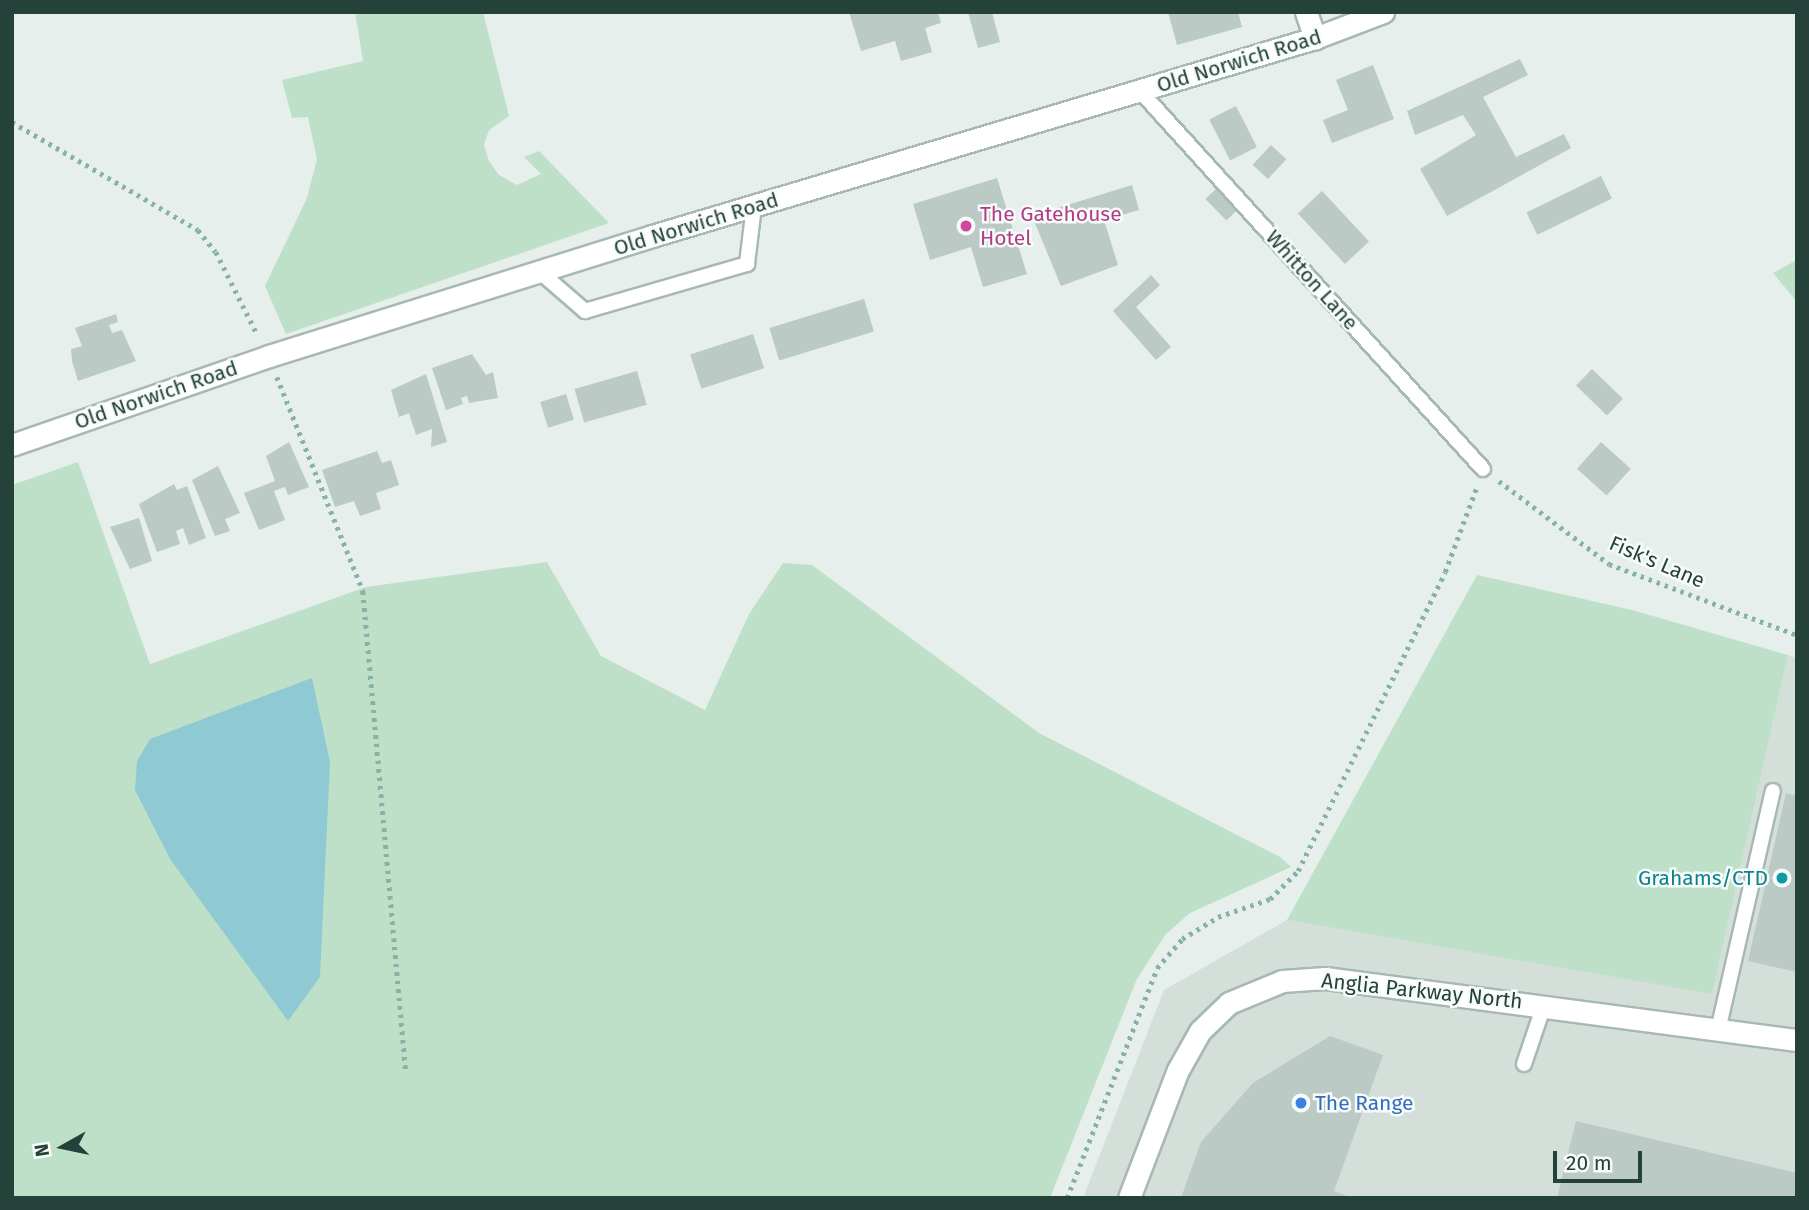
<!DOCTYPE html>
<html>
<head>
<meta charset="utf-8">
<style>
	body { margin:0 }
	#map { position:relative; width:1809px; height:1210px; overflow:hidden; background:#e6efeb; font-family:"Fira Sans",sans-serif }
	div>[style] { position:absolute }
	.built>* { inset:0; background:#d4dfda }
	.green>* { inset:0; background:#bfe0c8 }
	.water>* { inset:0; background:#8ec9d4 }
	.building>* { inset:0; background:#bbcac4; transform-origin:0 0 }
	.path>* { height:4.5px; margin-top:-2.25px; transform-origin:0; background:repeating-linear-gradient(90deg,#86b3a5 0 3.5px,transparent 0 8.5px) }
	.roads { filter:drop-shadow(2px 0 #a8b8b2) drop-shadow(-2px 0 #a8b8b2) drop-shadow(0 2px #a8b8b2) drop-shadow(0 -2px #a8b8b2) }
	.service>* { height:14px; margin:-7px; padding:0 7px; transform-origin:7px; border-radius:7px; background:#fff }
	.minor>* { height:21px; margin:-10.5px; padding:0 10.5px; transform-origin:10.5px; border-radius:10.5px; background:#fff }
	.tertiary>* { height:21px; margin:-10.5px; padding:0 10.5px; transform-origin:10.5px; border-radius:10.5px; background:#fff }
	.dots>* { width:19px; height:19px; translate:-50% -50%; box-sizing:border-box; border:4px solid #f7fbf9; border-radius:50% }
	span { translate:-50% -50%; white-space:nowrap; text-align:center; line-height:1.15; -webkit-text-stroke:5px #f7fbf9; paint-order:stroke }
	.street-label { font-size:21px; color:#24423a }
	.hotel-label { font-size:21px; color:#b23c85 }
	.left { translate:0 -50%; text-align:left }
	.culture-label { font-size:21px; color:#0d838f }
	.right { translate:-100% -50%; text-align:right }
	.shop-label { font-size:21px; color:#366cbe }
	.frame { position:absolute; inset:0; border:14px solid #24423a; pointer-events:none }
	.north { position:absolute; left:28px; top:1112px; width:70px; height:70px; -webkit-text-stroke:5px #f7fbf9; paint-order:stroke; rotate:261deg; font-size:19px; font-weight:700; line-height:28px; text-align:center; color:#24423a }
	.north::after { content:''; display:block; margin:auto; width:24px; height:32px; background:#24423a; clip-path:polygon(50% 0,100% 100%,50% 72%,0 100%) }
	.scale { position:absolute; left:1553px; top:1151px; width:89px; height:32px; box-sizing:border-box; border:4px solid #24423a; border-top:0; padding-left:9px; font-size:21px; line-height:24px; white-space:nowrap; color:#24423a; -webkit-text-stroke:5px #f7fbf9; paint-order:stroke }
</style>
</head>
<body>
<div id="map">
	<div class="built">
		<i style="clip-path:polygon(1788px 655px,1797px 658px,1797px 1198px,1083px 1198px,1164px 990px,1287px 920px,1712px 993px)"></i>
	</div>
	<div class="green">
		<i style="clip-path:polygon(355px 12px,483px 12px,509px 116px,489px 130px,484px 145px,489px 161px,499px 175px,517px 185px,541px 174px,524px 157px,539px 151px,609px 223px,286px 334px,265px 286px,307px 198px,317px 159px,308px 117px,292px 118px,282px 80px,363px 61px)"></i>
		<i style="clip-path:polygon(1797px 260px,1797px 302px,1773px 273px)"></i>
		<i style="clip-path:polygon(78px 462px,150px 664px,366px 587px,547px 562px,601px 656px,705px 710px,749px 614px,783px 563px,812px 565px,1039px 733px,1280px 857px,1291px 867px,1190px 913px,1165px 935px,1136px 981px,1050px 1198px,12px 1198px,12px 485px)"></i>
		<i style="clip-path:polygon(1477px 575px,1632px 610px,1788px 655px,1712px 994px,1287px 920px)"></i>
	</div>
	<div class="water">
		<i style="clip-path:polygon(312px 678px,330px 762px,320px 977px,288px 1021px,170px 859px,135px 790px,137px 761px,150px 739px)"></i>
	</div>
	<div class="building">
		<i style="clip-path:polygon(849px 12px,938px 12px,941px 23px,925px 28px,932px 52px,901px 61px,895px 41px,861px 51px)"></i>
		<i style="clip-path:polygon(968px 12px,992px 12px,1000px 42px,978px 48px)"></i>
		<i style="clip-path:polygon(1168px 12px,1238px 12px,1242px 27px,1177px 45px)"></i>
		<i style="clip-path:polygon(1520px 59px,1528px 75px,1483px 97px,1516px 157px,1564px 134px,1571px 148px,1447px 216px,1420px 169px,1476px 135px,1463px 115px,1415px 135px,1407px 111px)"></i>
		<i style="clip-path:polygon(1373px 65px,1394px 119px,1332px 143px,1323px 120px,1348px 110px,1336px 80px)"></i>
		<i style="left:1236px;top:106px;width:46px;height:30px;rotate:63deg"></i>
		<i style="left:1271px;top:145px;width:21px;height:27px;rotate:43deg"></i>
		<i style="left:1601px;top:176px;width:25px;height:83px;rotate:64deg"></i>
		<i style="clip-path:polygon(997px 178px,1027px 274px,983px 287px,971px 247px,930px 260px,913px 204px)"></i>
		<i style="left:1222px;top:183px;width:30px;height:23px;rotate:46deg"></i>
		<i style="clip-path:polygon(1132px 185px,1139px 210px,1104px 220px,1118px 265px,1061px 286px,1032px 216px)"></i>
		<i style="left:1322px;top:191px;width:69px;height:33px;rotate:47deg"></i>
		<i style="clip-path:polygon(1151px 275px,1160px 285px,1136px 307px,1171px 347px,1156px 360px,1113px 311px)"></i>
		<i style="left:864px;top:299px;width:34px;height:99px;rotate:73deg"></i>
		<i style="clip-path:polygon(116px 314px,118px 322px,109px 325px,112px 333px,122px 330px,136px 361px,78px 381px,72px 361px,71px 349px,82px 346px,75px 328px)"></i>
		<i style="left:753px;top:334px;width:36px;height:66px;rotate:72deg"></i>
		<i style="clip-path:polygon(472px 354px,486px 375px,493px 372px,498px 398px,469px 403px,467px 396px,461px 398px,463px 404px,446px 410px,432px 368px)"></i>
		<i style="left:1592px;top:369px;width:43px;height:23px;rotate:44deg"></i>
		<i style="left:637px;top:371px;width:35px;height:65px;rotate:74deg"></i>
		<i style="clip-path:polygon(426px 374px,447px 442px,431px 447px,432px 429px,416px 435px,409px 413px,399px 417px,391px 390px)"></i>
		<i style="left:566px;top:394px;width:27px;height:27px;rotate:73deg"></i>
		<i style="clip-path:polygon(289px 442px,309px 487px,288px 495px,285px 487px,274px 491px,285px 520px,259px 530px,244px 493px,275px 481px,266px 456px)"></i>
		<i style="left:1601px;top:442px;width:40px;height:36px;rotate:42deg"></i>
		<i style="clip-path:polygon(377px 451px,382px 463px,391px 460px,399px 485px,376px 493px,381px 509px,360px 516px,354px 501px,335px 507px,322px 470px)"></i>
		<i style="clip-path:polygon(218px 466px,240px 513px,225px 519px,230px 531px,215px 536px,192px 480px)"></i>
		<i style="clip-path:polygon(174px 484px,177px 490px,187px 486px,206px 538px,189px 545px,183px 528px,176px 531px,180px 544px,157px 552px,139px 504px)"></i>
		<i style="clip-path:polygon(139px 518px,152px 561px,130px 569px,110px 527px)"></i>
		<i style="clip-path:polygon(1786px 793px,1797px 796px,1797px 972px,1748px 961px)"></i>
		<i style="clip-path:polygon(1330px 1036px,1383px 1055px,1334px 1191px,1352px 1198px,1181px 1198px,1201px 1142px,1253px 1083px)"></i>
		<i style="clip-path:polygon(1576px 1121px,1797px 1173px,1797px 1198px,1557px 1198px)"></i>
	</div>
	<div class="path">
		<i style="left:12px;top:122px;width:215px;rotate:30.1deg"></i>
		<i style="left:198px;top:230px;width:28px;rotate:51deg"></i>
		<i style="left:216px;top:252px;width:92px;rotate:63.4deg"></i>
		<i style="left:277px;top:377px;width:231px;rotate:68.1deg"></i>
		<i style="left:363px;top:591px;width:482px;rotate:84.9deg"></i>
		<i style="left:1499px;top:481px;width:138px;rotate:37deg"></i>
		<i style="left:1609px;top:564px;width:201px;rotate:20.7deg"></i>
		<i style="left:1067px;top:1198px;width:247px;rotate:-68.6deg"></i>
		<i style="left:1157px;top:968px;width:38px;rotate:-49deg"></i>
		<i style="left:1182px;top:939px;width:42px;rotate:-31.4deg"></i>
		<i style="left:1218px;top:917px;width:55px;rotate:-19.1deg"></i>
		<i style="left:1270px;top:899px;width:40px;rotate:-45deg"></i>
		<i style="left:1298px;top:871px;width:333px;rotate:-63.8deg"></i>
		<i style="left:1445px;top:572px;width:89px;rotate:-69.5deg"></i>
	</div>
	<div class="roads">
		<div class="service">
			<i style="left:1141px;top:92px;width:509px;rotate:47.79deg"></i>
			<i style="left:540px;top:272px;width:60px;rotate:40.9deg"></i>
			<i style="left:585px;top:311px;width:169px;rotate:-16.2deg"></i>
			<i style="left:747px;top:264px;width:58px;rotate:-83.1deg"></i>
			<i style="left:1719px;top:1026px;width:241px;rotate:-77.1deg"></i>
			<i style="left:1524px;top:1064px;width:62px;rotate:-71.3deg"></i>
		</div>
		<div class="minor">
			<i style="left:12px;top:445px;width:272px;rotate:-19.1deg"></i>
			<i style="left:269px;top:356px;width:401px;rotate:-17.4deg"></i>
			<i style="left:652px;top:236px;width:692px;rotate:-16.63deg"></i>
			<i style="left:1129px;top:1198px;width:137px;rotate:-69.1deg"></i>
			<i style="left:1178px;top:1070px;width:45px;rotate:-60.6deg"></i>
			<i style="left:1200px;top:1031px;width:40px;rotate:-44deg"></i>
			<i style="left:1229px;top:1003px;width:57px;rotate:-22.5deg"></i>
			<i style="left:1282px;top:981px;width:43px;rotate:-4deg"></i>
			<i style="left:1325px;top:978px;width:476px;rotate:7.5deg"></i>
		</div>
		<div class="tertiary">
			<i style="left:1306px;top:12px;width:28px;rotate:71deg"></i>
			<i style="left:1315px;top:38px;width:73px;rotate:-20.9deg"></i>
		</div>
	</div>
	<div class="dots">
		<i style="left:966px;top:226px;background:#d1479c"></i>
		<i style="left:1782px;top:878px;background:#0f9aa8"></i>
		<i style="left:1301px;top:1103px;background:#3f7fe0"></i>
	</div>
	<div class="street-label">
		<span style="left:1239px;top:61px;rotate:-17deg">Old Norwich Road</span>
		<span style="left:696px;top:224px;rotate:-17deg">Old Norwich Road</span>
		<span style="left:1312px;top:280px;rotate:48deg">Whitton Lane</span>
		<span style="left:156px;top:395px;rotate:-19deg">Old Norwich Road</span>
		<span style="left:1657px;top:562px;rotate:23deg">Fisk's Lane</span>
		<span style="left:1422px;top:991px;rotate:6deg">Anglia Parkway North</span>
	</div>
	<div class="hotel-label">
		<span class="left" style="left:980px;top:226px">The Gatehouse<br>Hotel</span>
	</div>
	<div class="culture-label">
		<span class="right" style="left:1768px;top:878px">Grahams/CTD</span>
	</div>
	<div class="shop-label">
		<span class="left" style="left:1315px;top:1103px">The Range</span>
	</div>
	<div class="frame"></div>
	<div class="north">N</div>
	<div class="scale">20 m</div>
</div>
</body>
</html>
